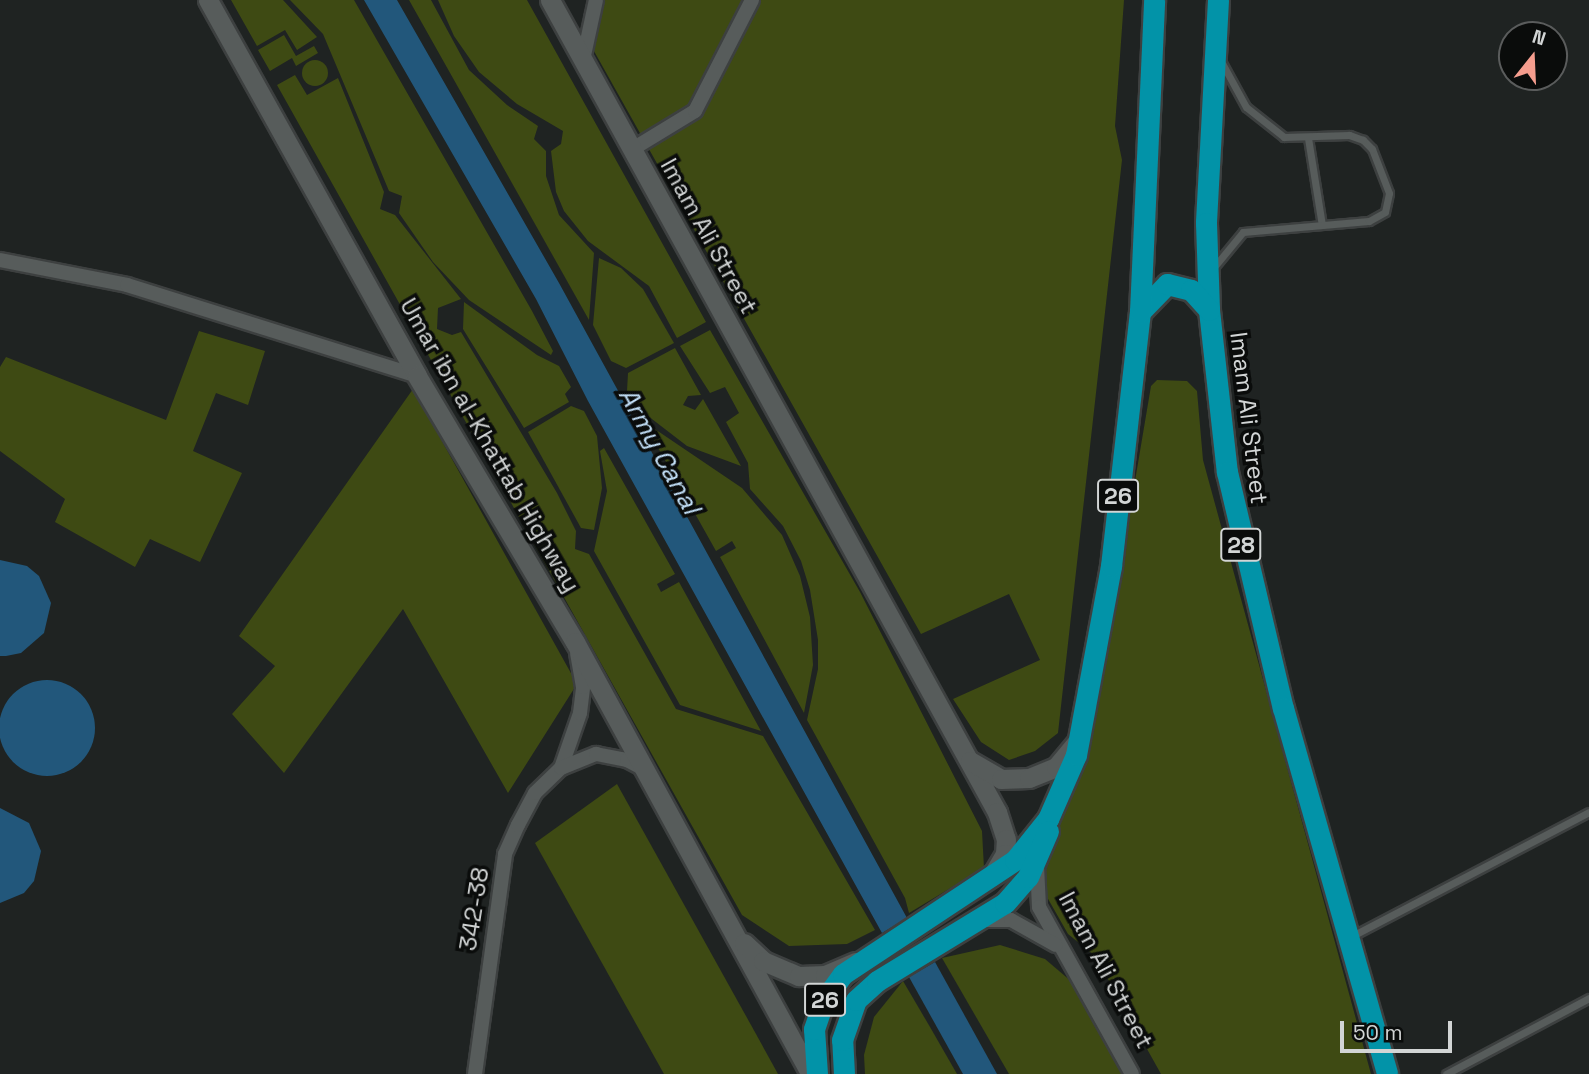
<!DOCTYPE html>
<html>
<head>
<meta charset="utf-8">
<style>
	body { margin:0 }
	#map { position:relative; width:1589px; height:1074px; overflow:hidden; background:#1f2322; font-family:"Space Grotesk",sans-serif }
	div>[style] { position:absolute }
	.green>* { inset:0; background:#3e4a13 }
	.round { border-radius:50% }
	.water>* { inset:0; background:#22577b }
	.roads { filter:drop-shadow(2px 0 #3d4040) drop-shadow(-2px 0 #3d4040) drop-shadow(0 2px #3d4040) drop-shadow(0 -2px #3d4040) }
	.lane>* { height:7px; margin:-3.5px; padding:0 3.5px; transform-origin:3.5px; border-radius:3.5px; background:#575c5b }
	.street>* { height:14px; margin:-7px; padding:0 7px; transform-origin:7px; border-radius:7px; background:#575c5b }
	.secondary>* { height:19px; margin:-9.5px; padding:0 9.5px; transform-origin:9.5px; border-radius:9.5px; background:#575c5b }
	.highway>* { height:21px; margin:-10.5px; padding:0 10.5px; transform-origin:10.5px; border-radius:10.5px; background:#0293a8 }
	span { translate:-50% -50%; white-space:nowrap; text-align:center; line-height:1.15; -webkit-text-stroke:7px #0a0c0b; paint-order:stroke }
	.shield-label span { padding:2px 5px; background:#0a0c0b; border:2px solid; border-radius:5px; -webkit-text-stroke-width:0 }
	.shield-label { font-size:23px; color:#d2d5d5; font-weight:700 }
	.street-label { font-size:24px; color:#d2d5d5 }
	.water-label { font-size:26px; color:#c2dff7; font-style:italic }
	.north { position:absolute; left:1498px; top:21px; width:70px; height:70px; box-sizing:border-box; background:#0a0c0b; border:2px solid #5a5c5c; border-radius:50%; rotate:18deg; font-size:19px; font-weight:700; line-height:28px; text-align:center; color:#d2d5d5 }
	.north::after { content:''; display:block; margin:auto; width:24px; height:32px; background:#f59d8e; clip-path:polygon(50% 0,100% 100%,50% 72%,0 100%) }
	.scale { position:absolute; left:1340px; top:1021px; width:112px; height:32px; box-sizing:border-box; border:4px solid #d2d5d5; border-top:0; padding-left:9px; font-size:21px; line-height:24px; white-space:nowrap; color:#d2d5d5; -webkit-text-stroke:5px #0a0c0b; paint-order:stroke }
</style>
</head>
<body>
<div id="map">
	<div class="green">
		<i style="clip-path:polygon(231px 0,283px 0,317px 37px,297px 50px,285px 30px,257px 46px)"></i>
		<i style="clip-path:polygon(290px 0,354px 0,532px 311px,553px 351px,551px 355px,469px 300px,433px 262px,399px 213px,402px 196px,389px 191px,323px 34px)"></i>
		<i style="clip-path:polygon(409px 0,431px 0,469px 70px,507px 105px,538px 126px,534px 139px,546px 151px,546px 176px,559px 215px,594px 253px,589px 320px)"></i>
		<i style="clip-path:polygon(438px 0,527px 0,706px 322px,677px 338px,649px 286px,588px 241px,564px 211px,556px 192px,551px 151px,561px 144px,563px 131px,517px 104px,479px 72px,454px 36px)"></i>
		<i style="clip-path:polygon(600px 0,1124px 0,1115px 126px,1122px 160px,1058px 733px,1035px 751px,1009px 760px,981px 742px,953px 699px,1040px 660px,1009px 594px,921px 634px,590px 44px)"></i>
		<i style="clip-path:polygon(284px 35px,296px 56px,314px 46px,318px 53px,296px 66px,292px 58px,270px 71px,258px 50px)"></i>
		<i class="round" style="left:302px;top:60px;width:26px;height:26px"></i>
		<i style="clip-path:polygon(295px 75px,307px 95px,338px 78px,384px 192px,380px 209px,395px 215px,461px 299px,438px 308px,437px 329px,452px 335px,461px 332px,557px 493px,576px 531px,575px 549px,589px 554px,676px 709px,763px 736px,875px 930px,847px 944px,789px 946px,742px 915px,277px 85px)"></i>
		<i style="clip-path:polygon(599px 258px,621px 268px,643px 289px,674px 343px,626px 368px,611px 361px,593px 325px)"></i>
		<i style="clip-path:polygon(464px 302px,537px 355px,559px 366px,571px 387px,565px 394px,569px 402px,524px 428px,463px 329px)"></i>
		<i style="clip-path:polygon(710px 330px,860px 592px,982px 831px,984px 868px,909px 913px,905px 898px,807px 720px,818px 669px,818px 640px,810px 590px,801px 561px,783px 526px,750px 489px,748px 463px,726px 422px,739px 413px,725px 387px,710px 393px,680px 346px)"></i>
		<i style="clip-path:polygon(199px 331px,265px 351px,248px 405px,216px 393px,193px 451px,242px 473px,200px 562px,150px 539px,135px 567px,55px 522px,65px 499px,0 451px,0 367px,6px 357px,166px 420px)"></i>
		<i style="clip-path:polygon(675px 348px,701px 395px,688px 396px,683px 405px,695px 410px,703px 399px,741px 466px,687px 446px,635px 406px,627px 391px,628px 373px)"></i>
		<i style="clip-path:polygon(1157px 380px,1187px 381px,1197px 391px,1203px 460px,1371px 1074px,1161px 1074px,1095px 956px,1068px 934px,1039px 883px,1048px 847px,1092px 736px,1151px 386px)"></i>
		<i style="clip-path:polygon(413px 389px,577px 684px,508px 793px,403px 609px,284px 773px,232px 714px,275px 666px,239px 636px)"></i>
		<i style="clip-path:polygon(571px 406px,584px 411px,597px 436px,602px 488px,594px 530px,581px 528px,528px 432px)"></i>
		<i style="clip-path:polygon(643px 421px,742px 488px,782px 535px,800px 576px,810px 617px,813px 665px,804px 713px,720px 557px,736px 548px,732px 541px,716px 551px)"></i>
		<i style="clip-path:polygon(604px 448px,675px 574px,657px 584px,661px 592px,679px 582px,761px 731px,680px 705px,594px 551px,607px 491px,600px 451px)"></i>
		<i style="clip-path:polygon(617px 784px,751px 1025px,778px 1074px,664px 1074px,535px 843px)"></i>
		<i style="clip-path:polygon(1000px 945px,1045px 959px,1072px 982px,1123px 1074px,1009px 1074px,942px 958px)"></i>
		<i style="clip-path:polygon(903px 981px,930px 1027px,957px 1074px,865px 1074px,864px 1055px,874px 1017px)"></i>
	</div>
	<div class="water">
		<i style="clip-path:polygon(364px 0,397px 0,559px 283px,907px 918px,882px 933px,588px 401px,536px 299px)"></i>
		<i style="clip-path:polygon(0 560px,27px 566px,39px 576px,51px 603px,44px 633px,21px 653px,6px 656px,0 656px)"></i>
		<i class="round" style="left:-1px;top:680px;width:96px;height:96px"></i>
		<i style="clip-path:polygon(0 808px,29px 823px,41px 851px,34px 881px,24px 893px,0 903px)"></i>
		<i style="clip-path:polygon(935px 962px,997px 1074px,963px 1074px,909px 977px)"></i>
	</div>
	<div class="roads">
		<div class="lane">
			<i style="left:1308px;top:138px;width:88px;rotate:80.9deg"></i>
			<i style="left:1214px;top:267px;width:45px;rotate:-50.4deg"></i>
			<i style="left:1243px;top:232px;width:126px;rotate:-5deg"></i>
			<i style="left:1369px;top:221px;width:18px;rotate:-29deg"></i>
			<i style="left:1385px;top:212px;width:19px;rotate:-78deg"></i>
			<i style="left:1389px;top:193px;width:47px;rotate:-111.1deg"></i>
			<i style="left:1372px;top:149px;width:13px;rotate:-135deg"></i>
			<i style="left:1363px;top:140px;width:15px;rotate:-160deg"></i>
			<i style="left:1349px;top:135px;width:65px;rotate:178.2deg"></i>
			<i style="left:1284px;top:137px;width:48px;rotate:-141.7deg"></i>
			<i style="left:1246px;top:107px;width:50px;rotate:-118.6deg"></i>
			<i style="left:1352px;top:936px;width:267px;rotate:-27.6deg"></i>
			<i style="left:1446px;top:1074px;width:162px;rotate:-28deg"></i>
		</div>
		<div class="street">
			<i style="left:583px;top:60px;width:61px;rotate:-77.8deg"></i>
			<i style="left:631px;top:150px;width:75px;rotate:-31.4deg"></i>
			<i style="left:695px;top:111px;width:125px;rotate:-62.8deg"></i>
			<i style="left:0;top:260px;width:129px;rotate:11.1deg"></i>
			<i style="left:127px;top:285px;width:304px;rotate:17.4deg"></i>
			<i style="left:561px;top:768px;width:58px;rotate:-70.9deg"></i>
			<i style="left:580px;top:713px;width:26px;rotate:-83deg"></i>
			<i style="left:583px;top:687px;width:34px;rotate:-100deg"></i>
			<i style="left:1037px;top:866px;width:41px;rotate:87.2deg"></i>
			<i style="left:1039px;top:907px;width:191px;rotate:60.9deg"></i>
			<i style="left:982px;top:920px;width:29px"></i>
			<i style="left:1011px;top:920px;width:51px;rotate:29.1deg"></i>
			<i style="left:475px;top:1074px;width:222px;rotate:-82.2deg"></i>
			<i style="left:505px;top:854px;width:32px;rotate:-66deg"></i>
			<i style="left:518px;top:825px;width:36px;rotate:-62deg"></i>
			<i style="left:535px;top:793px;width:36px;rotate:-44deg"></i>
			<i style="left:561px;top:768px;width:38px;rotate:-22deg"></i>
			<i style="left:596px;top:754px;width:32px;rotate:11deg"></i>
			<i style="left:627px;top:760px;width:19px;rotate:28deg"></i>
		</div>
		<div class="secondary">
			<i style="left:208px;top:0;width:430px;rotate:60.9deg"></i>
			<i style="left:417px;top:376px;width:309px;rotate:59.3deg"></i>
			<i style="left:575px;top:642px;width:492px;rotate:61.4deg"></i>
			<i style="left:550px;top:0;width:927px;rotate:61.17deg"></i>
			<i style="left:997px;top:812px;width:28px;rotate:72deg"></i>
			<i style="left:1006px;top:839px;width:15px;rotate:94deg"></i>
			<i style="left:1005px;top:854px;width:26px;rotate:121deg"></i>
			<i style="left:970px;top:761px;width:36px;rotate:30deg"></i>
			<i style="left:1001px;top:779px;width:28px;rotate:-2deg"></i>
			<i style="left:1029px;top:778px;width:29px;rotate:-22deg"></i>
			<i style="left:1056px;top:767px;width:33px;rotate:-50deg"></i>
			<i style="left:744px;top:943px;width:26px;rotate:43deg"></i>
			<i style="left:763px;top:961px;width:39px;rotate:23deg"></i>
			<i style="left:799px;top:976px;width:26px;rotate:-2deg"></i>
			<i style="left:825px;top:975px;width:33px;rotate:-23deg"></i>
		</div>
		<div class="highway">
			<i style="left:1218px;top:0;width:223px;rotate:93.1deg"></i>
			<i style="left:1206px;top:223px;width:87px;rotate:88deg"></i>
			<i style="left:1209px;top:310px;width:163px;rotate:83.7deg"></i>
			<i style="left:1227px;top:472px;width:243px;rotate:76.7deg"></i>
			<i style="left:1283px;top:708px;width:380px;rotate:74.1deg"></i>
			<i style="left:1140px;top:312px;width:39px;rotate:-46deg"></i>
			<i style="left:1167px;top:284px;width:25px;rotate:14deg"></i>
			<i style="left:1191px;top:290px;width:27px;rotate:48deg"></i>
			<i style="left:817px;top:1074px;width:45px;rotate:-93.8deg"></i>
			<i style="left:814px;top:1029px;width:31px;rotate:-71deg"></i>
			<i style="left:824px;top:1000px;width:32px;rotate:-54deg"></i>
			<i style="left:843px;top:974px;width:206px;rotate:-33.5deg"></i>
			<i style="left:1015px;top:860px;width:53px;rotate:-51.2deg"></i>
			<i style="left:1048px;top:819px;width:70px;rotate:-66.4deg"></i>
			<i style="left:1076px;top:755px;width:192px;rotate:-79.5deg"></i>
			<i style="left:1111px;top:566px;width:256px;rotate:-83.5deg"></i>
			<i style="left:1140px;top:312px;width:312px;rotate:-87.4deg"></i>
			<i style="left:844px;top:1074px;width:34px;rotate:-93deg"></i>
			<i style="left:842px;top:1040px;width:42px;rotate:-70.7deg"></i>
			<i style="left:856px;top:1000px;width:28px;rotate:-42deg"></i>
			<i style="left:877px;top:981px;width:150px;rotate:-31.4deg"></i>
			<i style="left:1005px;top:903px;width:35px;rotate:-49deg"></i>
			<i style="left:1028px;top:877px;width:50px;rotate:-66.5deg"></i>
		</div>
	</div>
	<div class="shield-label">
		<span style="left:1118px;top:496px">26</span>
		<span style="left:1241px;top:545px">28</span>
		<span style="left:825px;top:1000px">26</span>
	</div>
	<div class="street-label">
		<span style="left:709px;top:236px;rotate:61deg">Imam Ali Street</span>
		<span style="left:1249px;top:418px;rotate:83deg">Imam Ali Street</span>
		<span style="left:490px;top:445px;rotate:60deg">Umar ibn al-Khattab Highway</span>
		<span style="left:474px;top:909px;rotate:-81deg">342-38</span>
		<span style="left:1106px;top:970px;rotate:62deg">Imam Ali Street</span>
	</div>
	<div class="water-label">
		<span style="left:659px;top:451px;rotate:61deg">Army Canal</span>
	</div>
	<div class="north">N</div>
	<div class="scale">50 m</div>
</div>
</body>
</html>
